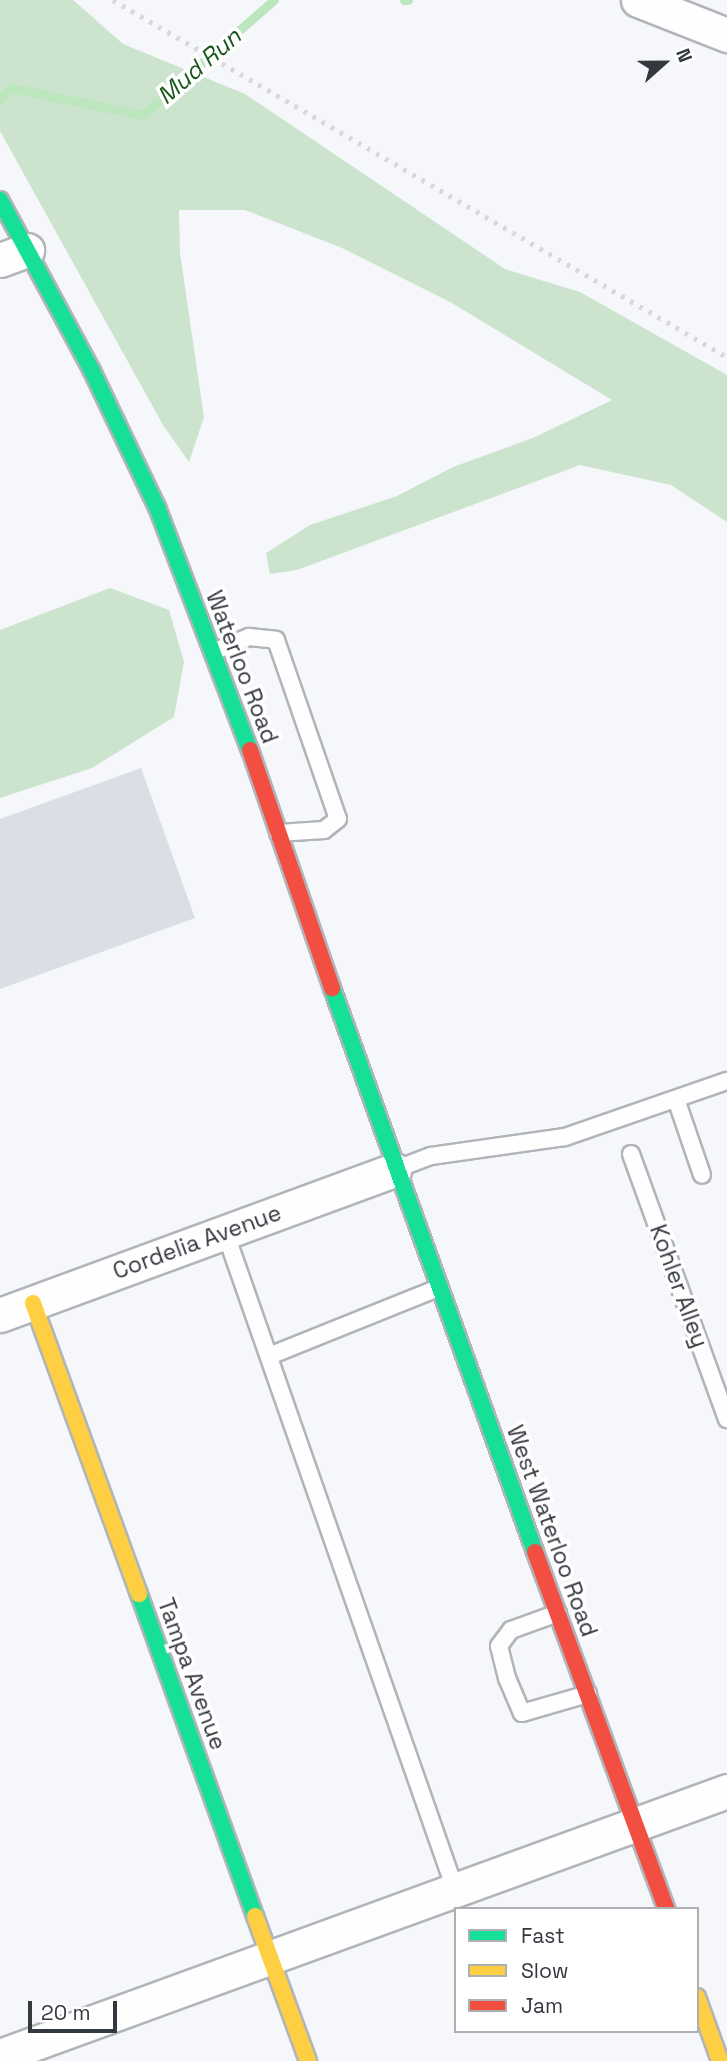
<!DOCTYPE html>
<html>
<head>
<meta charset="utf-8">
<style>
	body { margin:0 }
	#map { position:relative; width:727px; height:2061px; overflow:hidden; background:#f5f7fb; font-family:"Space Grotesk",sans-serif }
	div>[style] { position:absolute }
	.green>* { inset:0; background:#cce3ce }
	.stream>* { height:9px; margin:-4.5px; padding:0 4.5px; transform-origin:4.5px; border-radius:4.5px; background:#bce6bd }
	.building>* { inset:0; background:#dadee5 }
	.roads { filter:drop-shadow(2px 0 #b1b4b9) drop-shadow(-2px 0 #b1b4b9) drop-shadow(0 2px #b1b4b9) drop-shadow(0 -2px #b1b4b9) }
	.lane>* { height:16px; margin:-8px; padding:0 8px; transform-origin:8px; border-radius:8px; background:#fefefe }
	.street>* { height:33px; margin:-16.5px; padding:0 16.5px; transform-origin:16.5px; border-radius:16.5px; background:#fefefe }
	.fast>* { height:16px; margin:-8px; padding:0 8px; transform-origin:8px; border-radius:8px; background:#16e098 }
	.slow>* { height:16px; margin:-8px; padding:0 8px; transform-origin:8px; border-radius:8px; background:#ffcf43 }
	.jam>* { height:16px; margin:-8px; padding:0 8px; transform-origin:8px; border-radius:8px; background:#f24e42 }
	.rail>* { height:5px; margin-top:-2.5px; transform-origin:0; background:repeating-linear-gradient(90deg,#d8d8da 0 3.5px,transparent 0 10.5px) }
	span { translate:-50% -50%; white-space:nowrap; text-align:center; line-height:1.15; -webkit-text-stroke:7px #fff; paint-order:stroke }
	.street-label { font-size:23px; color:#33373e }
	.water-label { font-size:24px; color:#18541b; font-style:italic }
	.legend { position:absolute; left:454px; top:1907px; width:245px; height:126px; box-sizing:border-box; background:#fff; border:2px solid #adafb2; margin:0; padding:9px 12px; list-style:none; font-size:21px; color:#33373e }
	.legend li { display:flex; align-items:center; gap:14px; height:35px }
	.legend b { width:35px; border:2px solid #adafb2 }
	.north { position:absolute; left:629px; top:28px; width:70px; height:70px; -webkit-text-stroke:5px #fff; paint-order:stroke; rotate:69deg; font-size:19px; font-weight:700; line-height:28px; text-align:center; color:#33373e }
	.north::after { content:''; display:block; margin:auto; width:24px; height:32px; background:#33373e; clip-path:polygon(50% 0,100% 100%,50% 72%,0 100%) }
	.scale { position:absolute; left:28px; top:2001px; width:89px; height:32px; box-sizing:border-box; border:4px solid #33373e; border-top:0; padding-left:9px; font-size:21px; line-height:24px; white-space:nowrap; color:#33373e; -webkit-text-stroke:5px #fff; paint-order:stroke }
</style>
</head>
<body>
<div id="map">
	<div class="green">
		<i style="clip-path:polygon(0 0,73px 0,123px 44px,245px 94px,505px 269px,580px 292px,727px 375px,727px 522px,671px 485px,580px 465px,297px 570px,270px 574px,266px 553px,310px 525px,397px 496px,453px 467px,533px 438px,612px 400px,452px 303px,342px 248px,245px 210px,179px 210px,180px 253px,204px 417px,189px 462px,163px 425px,0 131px)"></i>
		<i style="clip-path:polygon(110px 588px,169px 610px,184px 662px,174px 717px,92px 768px,0 798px,0 630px)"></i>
	</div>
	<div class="stream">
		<i style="left:404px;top:0;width:4px"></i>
		<i style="left:0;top:100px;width:16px;rotate:-47deg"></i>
		<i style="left:11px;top:88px;width:134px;rotate:11.6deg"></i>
		<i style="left:142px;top:115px;width:175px;rotate:-41.1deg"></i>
	</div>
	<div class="building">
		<i style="clip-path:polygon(141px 768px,195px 918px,0 989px,0 819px)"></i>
	</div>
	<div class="roads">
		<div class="lane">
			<i style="left:213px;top:652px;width:39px;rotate:-23deg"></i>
			<i style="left:249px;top:637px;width:27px;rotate:6deg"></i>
			<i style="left:276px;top:640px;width:189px;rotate:70.9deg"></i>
			<i style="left:338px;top:819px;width:18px;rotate:142deg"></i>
			<i style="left:324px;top:830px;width:46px;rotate:176.3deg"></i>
			<i style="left:676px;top:1099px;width:80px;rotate:71.1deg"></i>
			<i style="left:631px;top:1154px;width:282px;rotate:70.1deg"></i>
			<i style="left:394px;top:1170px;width:40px;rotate:-21deg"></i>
			<i style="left:431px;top:1156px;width:135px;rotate:-8.1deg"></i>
			<i style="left:565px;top:1137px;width:171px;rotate:-19.1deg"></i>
			<i style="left:225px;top:1232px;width:696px;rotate:70.71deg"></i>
			<i style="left:269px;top:1356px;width:182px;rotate:-21.9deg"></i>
			<i style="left:558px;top:1613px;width:50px;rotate:160.1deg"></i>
			<i style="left:511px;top:1630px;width:20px;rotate:127deg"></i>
			<i style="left:499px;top:1646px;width:33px;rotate:76deg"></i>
			<i style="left:507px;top:1678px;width:38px;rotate:67deg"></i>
			<i style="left:522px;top:1713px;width:69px;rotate:-16.1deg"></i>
		</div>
		<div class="street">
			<i style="left:638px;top:0;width:96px;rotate:21.5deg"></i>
			<i style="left:0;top:260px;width:29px;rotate:-20deg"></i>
			<i style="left:0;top:1315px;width:420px;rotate:-20.2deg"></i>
			<i style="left:0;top:2056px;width:774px;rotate:-20.03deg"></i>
		</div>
		<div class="fast">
			<i style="left:0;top:200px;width:194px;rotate:61.7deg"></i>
			<i style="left:92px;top:371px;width:151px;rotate:64.5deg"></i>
			<i style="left:157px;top:507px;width:260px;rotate:69.1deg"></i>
			<i style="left:332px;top:988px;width:599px;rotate:70.2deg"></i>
			<i style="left:139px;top:1594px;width:342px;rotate:70.2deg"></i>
		</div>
		<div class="slow">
			<i style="left:33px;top:1303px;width:310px;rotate:70deg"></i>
			<i style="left:255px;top:1916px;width:154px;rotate:69.9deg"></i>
			<i style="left:697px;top:1997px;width:68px;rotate:70.2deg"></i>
		</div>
		<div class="jam">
			<i style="left:250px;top:750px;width:252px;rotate:71deg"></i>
			<i style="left:535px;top:1552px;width:380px;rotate:69.8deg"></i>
		</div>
	</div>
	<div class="rail">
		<i style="left:113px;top:0;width:710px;rotate:30.18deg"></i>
	</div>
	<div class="street-label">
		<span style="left:242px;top:667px;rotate:69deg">Waterloo Road</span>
		<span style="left:197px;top:1242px;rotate:-20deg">Cordelia Avenue</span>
		<span style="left:679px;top:1286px;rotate:70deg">Kohler Alley</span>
		<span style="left:552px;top:1531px;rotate:70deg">West Waterloo Road</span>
		<span style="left:192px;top:1674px;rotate:70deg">Tampa Avenue</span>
	</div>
	<div class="water-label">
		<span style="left:199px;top:66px;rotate:-41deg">Mud Run</span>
	</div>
	<ul class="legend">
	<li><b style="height:9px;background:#16e098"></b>Fast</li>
	<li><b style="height:9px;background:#ffcf43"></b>Slow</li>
	<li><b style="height:9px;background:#f24e42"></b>Jam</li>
	</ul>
	<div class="north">N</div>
	<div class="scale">20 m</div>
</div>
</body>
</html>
